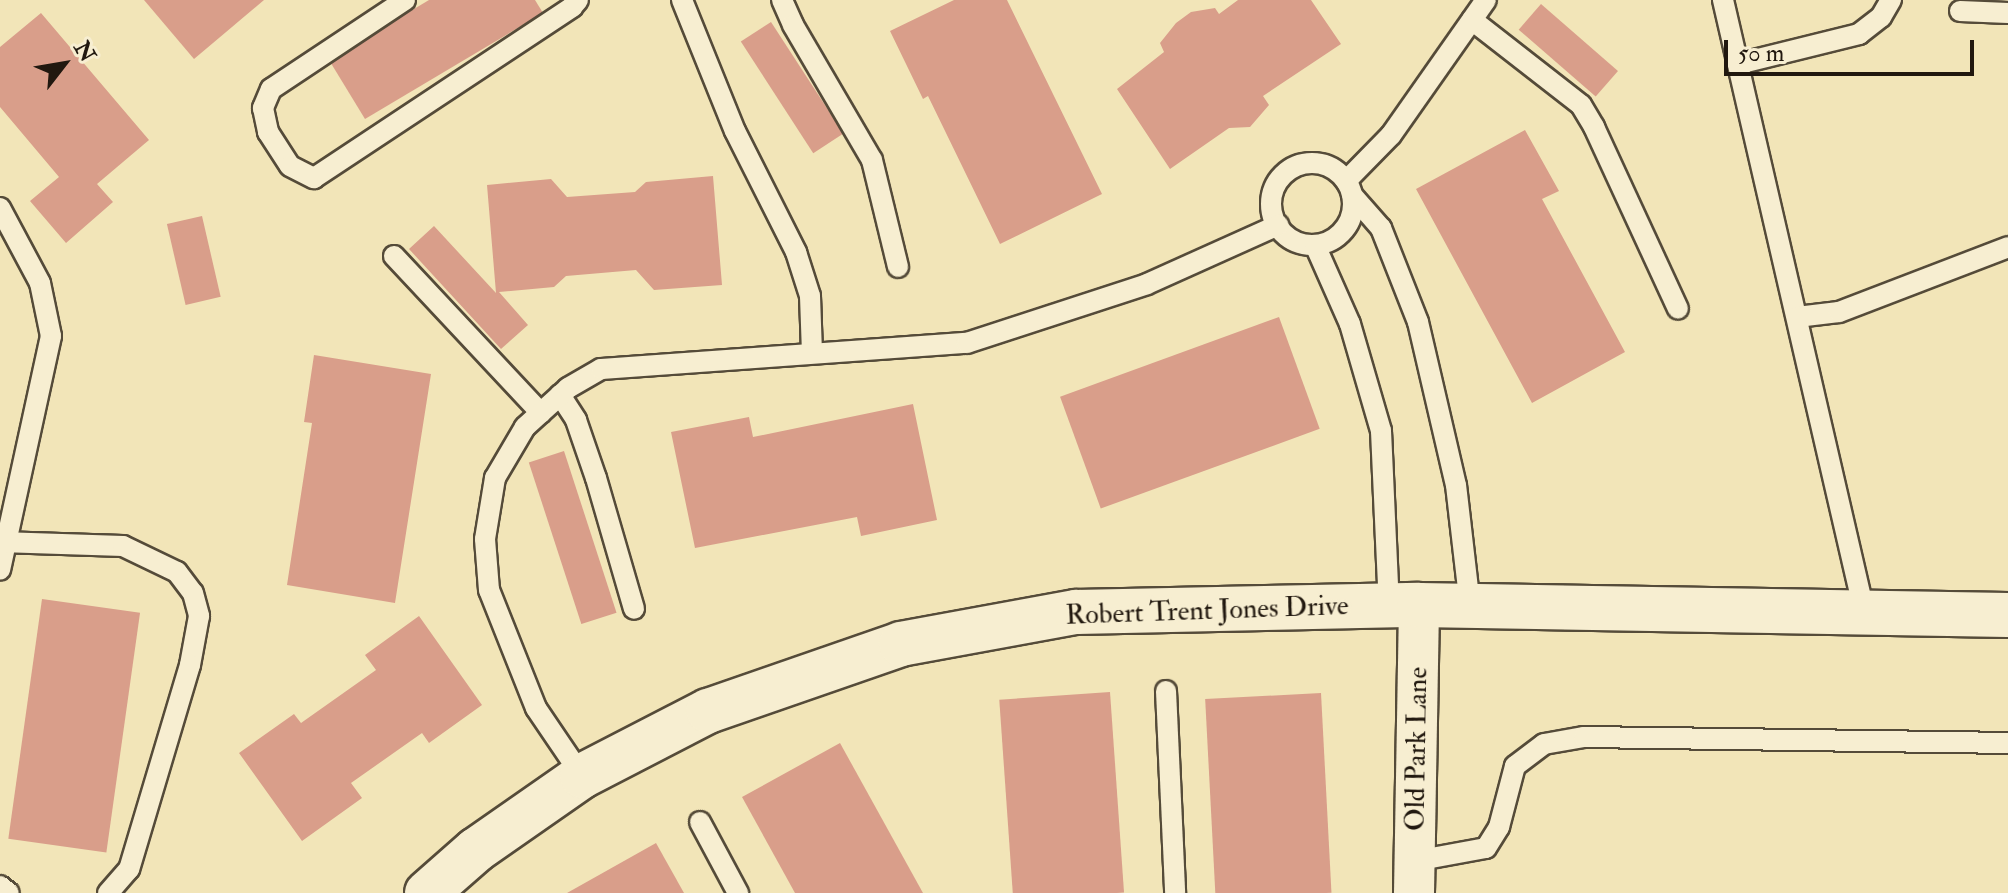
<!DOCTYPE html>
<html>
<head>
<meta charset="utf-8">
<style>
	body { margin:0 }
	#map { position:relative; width:2008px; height:893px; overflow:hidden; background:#f2e5b8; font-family:"IM FELL Double Pica",serif }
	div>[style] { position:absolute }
	.building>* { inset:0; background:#d99e8a; transform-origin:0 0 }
	.roads { filter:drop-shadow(2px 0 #554b39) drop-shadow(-2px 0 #554b39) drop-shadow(0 2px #554b39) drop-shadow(0 -2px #554b39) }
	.service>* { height:20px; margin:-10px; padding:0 10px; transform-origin:10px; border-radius:10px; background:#f7eed1 }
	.service>.ring { margin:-10px; padding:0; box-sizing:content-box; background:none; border:20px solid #f7eed1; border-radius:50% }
	.minor>* { height:40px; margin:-20px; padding:0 20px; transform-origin:20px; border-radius:20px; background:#f7eed1 }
	.tertiary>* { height:44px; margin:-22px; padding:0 22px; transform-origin:22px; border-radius:22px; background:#f7eed1 }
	span { translate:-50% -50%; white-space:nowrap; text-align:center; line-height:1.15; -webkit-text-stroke:6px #f7eed1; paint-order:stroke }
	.street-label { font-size:28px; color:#21180f }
	.north { position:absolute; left:24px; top:24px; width:80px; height:80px; -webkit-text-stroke:6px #f7eed1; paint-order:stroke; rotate:59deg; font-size:22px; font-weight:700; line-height:32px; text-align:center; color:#21180f }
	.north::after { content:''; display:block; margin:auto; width:28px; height:36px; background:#21180f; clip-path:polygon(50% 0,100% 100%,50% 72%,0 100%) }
	.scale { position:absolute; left:1724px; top:40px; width:250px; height:36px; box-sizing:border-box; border:4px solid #21180f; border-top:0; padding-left:10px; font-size:24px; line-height:28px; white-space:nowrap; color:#21180f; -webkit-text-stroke:6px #f7eed1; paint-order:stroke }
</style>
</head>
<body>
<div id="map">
	<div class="building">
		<i style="clip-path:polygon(144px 0,264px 0,194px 59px)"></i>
		<i style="clip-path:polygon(429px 0,535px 0,543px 13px,365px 119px,329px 60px)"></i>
		<i style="clip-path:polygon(954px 0,1007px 0,1102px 194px,1000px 244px,928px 96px,923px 99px,890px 31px)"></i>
		<i style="clip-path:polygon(1238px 0,1311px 0,1341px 44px,1263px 96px,1269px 105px,1250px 127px,1229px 128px,1170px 169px,1117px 89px,1164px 52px,1160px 43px,1176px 23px,1191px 12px,1215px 8px,1219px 14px)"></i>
		<i style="left:1541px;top:4px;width:102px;height:34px;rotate:41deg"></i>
		<i style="clip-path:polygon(41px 13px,149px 140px,97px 184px,113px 202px,66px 243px,30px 201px,59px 177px,0 107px,0 47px)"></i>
		<i style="left:771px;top:22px;width:133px;height:36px;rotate:57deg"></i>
		<i style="clip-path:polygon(1525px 130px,1559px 191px,1542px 199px,1625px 352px,1532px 403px,1416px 189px)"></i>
		<i style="clip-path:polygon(713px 176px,722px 285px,654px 290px,636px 270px,566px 276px,554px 287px,499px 292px,528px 325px,501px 349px,409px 249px,434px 226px,496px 293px,487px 185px,551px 179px,567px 197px,635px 192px,646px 182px)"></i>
		<i style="left:202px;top:216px;width:83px;height:36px;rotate:77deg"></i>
		<i style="left:1279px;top:317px;width:119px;height:233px;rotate:70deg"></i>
		<i style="clip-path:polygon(314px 355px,431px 374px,395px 603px,287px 585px,312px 423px,304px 422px)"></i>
		<i style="clip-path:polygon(913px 404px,937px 520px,861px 536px,857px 517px,695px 548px,671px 432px,749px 417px,753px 437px)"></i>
		<i style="left:564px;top:451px;width:170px;height:37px;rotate:72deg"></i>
		<i style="left:42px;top:599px;width:99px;height:242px;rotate:8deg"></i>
		<i style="clip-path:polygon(419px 616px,482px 705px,429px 743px,422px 733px,351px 783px,362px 798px,302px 841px,239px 753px,294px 714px,301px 723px,376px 670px,365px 655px)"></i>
		<i style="left:1110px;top:692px;width:201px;height:111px;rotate:86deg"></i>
		<i style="left:1321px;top:693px;width:200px;height:116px;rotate:87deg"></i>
		<i style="clip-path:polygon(840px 743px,923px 893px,795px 893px,742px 797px)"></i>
		<i style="clip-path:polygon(656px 843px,684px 893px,567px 893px)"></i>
	</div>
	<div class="roads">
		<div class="service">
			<i style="left:405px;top:0;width:161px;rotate:146.4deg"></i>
			<i style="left:271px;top:89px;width:21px;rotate:113deg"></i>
			<i style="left:263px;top:108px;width:25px;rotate:78deg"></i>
			<i style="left:268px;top:132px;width:40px;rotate:57.1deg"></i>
			<i style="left:290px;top:166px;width:27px;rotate:27deg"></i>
			<i style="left:314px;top:178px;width:310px;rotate:-33.5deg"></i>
			<i style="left:572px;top:7px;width:9px;rotate:-49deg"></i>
			<i style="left:682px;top:0;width:141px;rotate:68deg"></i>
			<i style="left:735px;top:131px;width:136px;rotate:63.2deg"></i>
			<i style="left:796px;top:252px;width:46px;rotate:72.3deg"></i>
			<i style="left:810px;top:296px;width:57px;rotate:88deg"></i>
			<i style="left:782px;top:0;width:27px;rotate:66deg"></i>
			<i style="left:793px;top:25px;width:156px;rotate:59.7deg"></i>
			<i style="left:872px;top:160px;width:110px;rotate:76.3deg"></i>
			<i style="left:1723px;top:0;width:631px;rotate:77deg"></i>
			<i style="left:1960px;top:11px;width:48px;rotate:2.4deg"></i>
			<i style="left:1472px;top:20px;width:138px;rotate:37.9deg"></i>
			<i style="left:1581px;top:105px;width:26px;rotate:59deg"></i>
			<i style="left:1594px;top:127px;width:200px;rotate:65.2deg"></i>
			<i style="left:1738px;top:64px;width:125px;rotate:-13.9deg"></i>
			<i style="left:1859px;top:34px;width:28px;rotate:-38deg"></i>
			<i style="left:1881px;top:17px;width:20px;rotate:-60deg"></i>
			<i class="ring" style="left:1271px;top:163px;width:62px;height:62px"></i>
			<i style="left:1346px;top:181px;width:64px;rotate:-45.6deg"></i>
			<i style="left:1391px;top:135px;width:165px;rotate:-54.9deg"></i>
			<i style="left:1352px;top:195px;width:44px;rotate:48.7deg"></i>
			<i style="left:1381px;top:228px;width:101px;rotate:68.5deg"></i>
			<i style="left:1418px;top:322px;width:167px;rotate:76.9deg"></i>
			<i style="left:1456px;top:485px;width:122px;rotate:83.4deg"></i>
			<i style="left:0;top:208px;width:85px;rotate:61.9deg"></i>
			<i style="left:40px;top:283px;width:54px;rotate:78.3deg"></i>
			<i style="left:51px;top:336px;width:239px;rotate:102.3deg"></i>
			<i style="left:1315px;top:245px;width:86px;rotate:66.1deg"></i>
			<i style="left:1350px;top:324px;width:111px;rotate:73.8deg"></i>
			<i style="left:1381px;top:431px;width:174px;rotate:87.4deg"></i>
			<i style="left:394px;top:256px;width:215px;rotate:46.9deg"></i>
			<i style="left:1797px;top:317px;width:42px;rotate:-6.8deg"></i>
			<i style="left:1839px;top:312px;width:181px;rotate:-21deg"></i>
			<i style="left:560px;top:395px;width:30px;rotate:57deg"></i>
			<i style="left:576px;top:420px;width:61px;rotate:71deg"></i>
			<i style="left:596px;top:478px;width:136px;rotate:73.8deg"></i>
			<i style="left:0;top:542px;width:123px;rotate:1.9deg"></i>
			<i style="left:123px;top:546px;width:60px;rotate:25.7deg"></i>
			<i style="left:177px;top:572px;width:26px;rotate:53deg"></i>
			<i style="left:193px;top:593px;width:24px;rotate:75deg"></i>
			<i style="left:199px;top:616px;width:50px;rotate:100.4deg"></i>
			<i style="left:190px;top:665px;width:213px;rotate:106.6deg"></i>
			<i style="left:129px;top:869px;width:32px;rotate:131deg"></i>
			<i style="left:1166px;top:691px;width:202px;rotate:87.4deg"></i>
			<i style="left:582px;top:776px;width:82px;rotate:-124.1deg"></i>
			<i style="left:536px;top:708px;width:127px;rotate:-111.7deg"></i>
			<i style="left:489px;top:590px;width:51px;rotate:-94.5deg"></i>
			<i style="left:485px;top:539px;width:62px;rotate:-80.7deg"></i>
			<i style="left:495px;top:478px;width:59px;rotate:-59.5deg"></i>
			<i style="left:525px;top:427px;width:58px;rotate:-42.2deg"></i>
			<i style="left:568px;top:388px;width:38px;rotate:-30deg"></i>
			<i style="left:601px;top:369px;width:367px;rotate:-4.1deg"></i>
			<i style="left:967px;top:343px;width:189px;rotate:-18.1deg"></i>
			<i style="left:1147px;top:284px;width:144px;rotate:-24.2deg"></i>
			<i style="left:700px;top:822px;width:81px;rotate:61.8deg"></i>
			<i style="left:1415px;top:861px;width:72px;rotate:-10.4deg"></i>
			<i style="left:1486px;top:848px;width:25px;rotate:-58deg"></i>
			<i style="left:1499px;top:827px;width:63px;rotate:-75.3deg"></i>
			<i style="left:1515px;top:766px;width:36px;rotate:-37deg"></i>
			<i style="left:1544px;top:744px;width:41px;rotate:-9.9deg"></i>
			<i style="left:1584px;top:737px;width:424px;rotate:0.8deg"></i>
			<i style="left:0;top:886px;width:11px;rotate:38deg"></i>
		</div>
		<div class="minor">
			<i style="left:1414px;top:893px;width:288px;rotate:-89deg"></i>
		</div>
		<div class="tertiary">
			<i style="left:427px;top:893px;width:65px;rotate:-41.3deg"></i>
			<i style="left:476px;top:850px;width:129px;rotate:-34.9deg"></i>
			<i style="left:582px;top:776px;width:142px;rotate:-27.3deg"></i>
			<i style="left:708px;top:711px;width:204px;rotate:-19.1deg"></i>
			<i style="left:901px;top:644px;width:178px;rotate:-10.4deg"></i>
			<i style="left:1076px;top:612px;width:343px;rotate:-1.2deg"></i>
			<i style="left:1419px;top:605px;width:589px;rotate:0.97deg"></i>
		</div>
	</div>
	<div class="street-label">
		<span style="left:1207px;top:611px;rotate:-2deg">Robert Trent Jones Drive</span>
		<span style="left:1417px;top:749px;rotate:-89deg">Old Park Lane</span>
	</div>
	<div class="north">N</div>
	<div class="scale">50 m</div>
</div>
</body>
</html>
